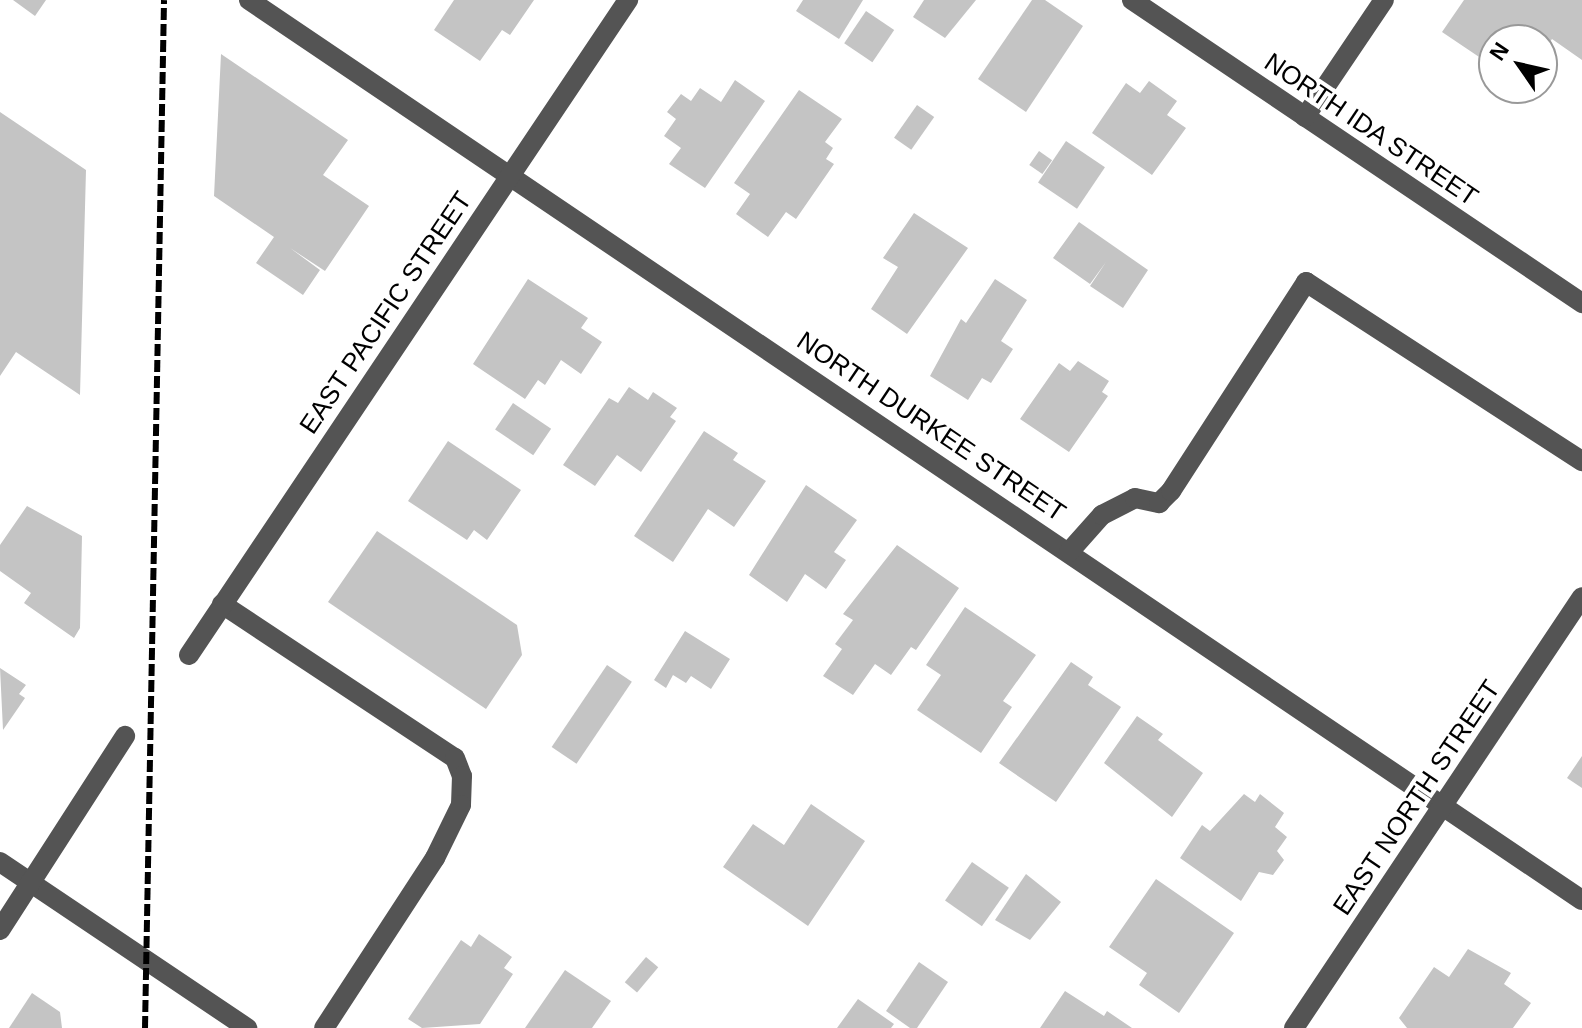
<!DOCTYPE html>
<html>
<head>
<meta charset="utf-8">
<style>
	body { margin:0 }
	#map { position:relative; width:1582px; height:1028px; overflow:hidden; background:#fff; font-family:Arial,sans-serif }
	div>[style] { position:absolute }
	.building>* { inset:0; background:#c4c4c4; transform-origin:0 0 }
	.minor>* { height:20px; margin:-10px; padding:0 10px; transform-origin:10px; border-radius:10px; background:#545454 }
	.rail>* { height:6px; margin-top:-3px; transform-origin:0; background:repeating-linear-gradient(90deg,#000 0 12px,transparent 0 16px) }
	span { translate:-50% -50%; white-space:nowrap; text-align:center; line-height:1.15; -webkit-text-stroke:8px #fff; paint-order:stroke }
	.street-label { font-size:26px; color:#000 }
	.north { position:absolute; left:1478px; top:24px; width:80px; height:80px; box-sizing:border-box; background:#fff; border:2px solid #999; border-radius:50%; rotate:304deg; font-size:22px; font-weight:700; line-height:32px; text-align:center; color:#000 }
	.north::after { content:''; display:block; margin:auto; width:28px; height:36px; background:#000; clip-path:polygon(50% 0,100% 100%,50% 72%,0 100%) }
</style>
</head>
<body>
<div id="map">
	<div class="building">
		<i style="clip-path:polygon(13px 0,46px 0,35px 16px)"></i>
		<i style="clip-path:polygon(454px 0,534px 0,510px 35px,502px 30px,480px 61px,434px 30px)"></i>
		<i style="clip-path:polygon(803px 0,863px 0,839px 39px,796px 11px)"></i>
		<i style="clip-path:polygon(924px 0,976px 0,945px 38px,913px 17px)"></i>
		<i style="clip-path:polygon(1032px 0,1045px 0,1083px 26px,1026px 112px,978px 79px)"></i>
		<i style="clip-path:polygon(1464px 0,1582px 0,1582px 60px,1552px 39px,1542px 54px,1542px 40px,1494px 40px,1494px 67px,1442px 32px)"></i>
		<i style="left:866px;top:11px;width:34px;height:39px;rotate:34deg"></i>
		<i style="clip-path:polygon(221px 54px,348px 140px,323px 175px,369px 206px,325px 271px,290px 248px,320px 270px,303px 295px,256px 263px,274px 237px,214px 196px)"></i>
		<i style="clip-path:polygon(735px 80px,765px 101px,705px 188px,669px 164px,681px 148px,664px 136px,676px 119px,667px 112px,681px 94px,691px 101px,700px 88px,721px 102px)"></i>
		<i style="clip-path:polygon(1149px 81px,1177px 101px,1167px 115px,1186px 128px,1152px 175px,1092px 133px,1126px 83px,1140px 93px)"></i>
		<i style="clip-path:polygon(799px 90px,842px 119px,825px 142px,833px 148px,826px 159px,834px 164px,796px 219px,786px 212px,768px 237px,736px 214px,750px 194px,734px 183px)"></i>
		<i style="left:917px;top:105px;width:21px;height:40px;rotate:35deg"></i>
		<i style="clip-path:polygon(0 112px,86px 170px,80px 395px,16px 352px,0 376px)"></i>
		<i style="left:1066px;top:141px;width:47px;height:50px;rotate:34deg"></i>
		<i style="left:1039px;top:151px;width:16px;height:17px;rotate:35deg"></i>
		<i style="clip-path:polygon(914px 213px,968px 248px,907px 334px,871px 309px,898px 267px,883px 258px)"></i>
		<i style="clip-path:polygon(1079px 222px,1148px 270px,1123px 308px,1090px 286px,1106px 262px,1090px 284px,1053px 258px)"></i>
		<i style="clip-path:polygon(528px 279px,588px 318px,581px 328px,602px 342px,581px 374px,561px 360px,545px 385px,538px 380px,525px 399px,473px 364px)"></i>
		<i style="clip-path:polygon(995px 279px,1027px 300px,1001px 341px,1013px 349px,991px 383px,982px 378px,968px 400px,930px 376px,961px 319px,966px 323px)"></i>
		<i style="clip-path:polygon(1078px 361px,1109px 381px,1102px 392px,1108px 396px,1069px 452px,1020px 419px,1059px 363px,1070px 371px)"></i>
		<i style="clip-path:polygon(629px 387px,648px 400px,653px 392px,677px 408px,670px 417px,676px 421px,641px 472px,617px 455px,595px 486px,563px 465px,609px 398px,618px 403px)"></i>
		<i style="left:513px;top:403px;width:46px;height:32px;rotate:34deg"></i>
		<i style="clip-path:polygon(704px 431px,738px 453px,733px 460px,766px 481px,734px 527px,708px 509px,673px 562px,634px 536px)"></i>
		<i style="clip-path:polygon(448px 441px,521px 490px,487px 540px,474px 530px,467px 540px,408px 501px)"></i>
		<i style="clip-path:polygon(806px 485px,857px 520px,834px 552px,846px 560px,826px 589px,805px 574px,787px 602px,749px 575px)"></i>
		<i style="clip-path:polygon(27px 506px,82px 536px,80px 628px,74px 638px,24px 603px,31px 593px,0 571px,0 545px)"></i>
		<i style="clip-path:polygon(377px 531px,517px 625px,522px 655px,486px 709px,328px 602px)"></i>
		<i style="clip-path:polygon(897px 545px,959px 588px,916px 650px,911px 647px,891px 675px,875px 664px,853px 695px,823px 676px,842px 649px,835px 644px,853px 620px,843px 614px)"></i>
		<i style="clip-path:polygon(965px 607px,1036px 655px,1003px 701px,1012px 707px,981px 753px,917px 710px,941px 675px,926px 665px)"></i>
		<i style="clip-path:polygon(685px 631px,730px 659px,711px 689px,691px 676px,686px 683px,673px 675px,666px 688px,654px 680px)"></i>
		<i style="clip-path:polygon(1071px 662px,1093px 677px,1088px 685px,1121px 707px,1056px 802px,999px 763px)"></i>
		<i style="left:607px;top:665px;width:30px;height:99px;rotate:34deg"></i>
		<i style="clip-path:polygon(0 668px,26px 685px,19px 694px,25px 698px,3px 730px)"></i>
		<i style="clip-path:polygon(1137px 716px,1163px 734px,1158px 740px,1203px 773px,1172px 817px,1104px 763px)"></i>
		<i style="clip-path:polygon(1582px 756px,1582px 788px,1567px 778px)"></i>
		<i style="clip-path:polygon(1244px 794px,1255px 802px,1260px 794px,1284px 813px,1275px 827px,1287px 837px,1277px 851px,1284px 860px,1273px 875px,1259px 872px,1241px 901px,1180px 858px,1202px 825px,1210px 831px)"></i>
		<i style="clip-path:polygon(811px 804px,865px 841px,808px 926px,723px 867px,753px 824px,784px 845px)"></i>
		<i style="left:972px;top:862px;width:45px;height:47px;rotate:35deg"></i>
		<i style="clip-path:polygon(1026px 874px,1061px 902px,1030px 940px,995px 920px)"></i>
		<i style="clip-path:polygon(1156px 879px,1234px 933px,1179px 1013px,1139px 985px,1147px 973px,1109px 947px)"></i>
		<i style="clip-path:polygon(479px 934px,512px 957px,504px 968px,513px 974px,480px 1024px,422px 1028px,408px 1019px,461px 940px,471px 947px)"></i>
		<i style="clip-path:polygon(1468px 949px,1511px 973px,1504px 984px,1531px 1003px,1513px 1028px,1407px 1028px,1399px 1018px,1434px 967px,1449px 977px)"></i>
		<i style="left:646px;top:957px;width:16px;height:33px;rotate:40deg"></i>
		<i style="clip-path:polygon(919px 962px,948px 982px,917px 1028px,910px 1028px,886px 1011px)"></i>
		<i style="clip-path:polygon(565px 970px,611px 1001px,592px 1028px,525px 1028px)"></i>
		<i style="clip-path:polygon(1065px 991px,1104px 1016px,1107px 1011px,1132px 1028px,1040px 1028px)"></i>
		<i style="clip-path:polygon(32px 993px,60px 1012px,62px 1028px,9px 1028px)"></i>
		<i style="clip-path:polygon(858px 999px,894px 1024px,891px 1028px,837px 1028px)"></i>
	</div>
	<div class="minor">
		<i style="left:249px;top:0;width:1608px;rotate:34.03deg"></i>
		<i style="left:1132px;top:0;width:543px;rotate:33.95deg"></i>
		<i style="left:1305px;top:117px;width:141px;rotate:-56deg"></i>
		<i style="left:1069px;top:552px;width:50px;rotate:-48.3deg"></i>
		<i style="left:1102px;top:515px;width:37px;rotate:-27deg"></i>
		<i style="left:1135px;top:498px;width:25px;rotate:12deg"></i>
		<i style="left:1159px;top:503px;width:17px;rotate:-45deg"></i>
		<i style="left:1171px;top:491px;width:249px;rotate:-57.1deg"></i>
		<i style="left:1306px;top:282px;width:329px;rotate:33deg"></i>
		<i style="left:222px;top:604px;width:279px;rotate:33.5deg"></i>
		<i style="left:455px;top:758px;width:19px;rotate:69deg"></i>
		<i style="left:462px;top:776px;width:29px;rotate:92deg"></i>
		<i style="left:461px;top:805px;width:59px;rotate:116.1deg"></i>
		<i style="left:435px;top:858px;width:203px;rotate:123.1deg"></i>
		<i style="left:189px;top:655px;width:789px;rotate:-56.17deg"></i>
		<i style="left:0;top:862px;width:298px;rotate:33.9deg"></i>
		<i style="left:0;top:930px;width:231px;rotate:-57.2deg"></i>
		<i style="left:1294px;top:1028px;width:518px;rotate:-56.25deg"></i>
	</div>
	<div class="rail">
		<i style="left:145px;top:1028px;width:1028px;rotate:-88.94deg"></i>
	</div>
	<div class="street-label">
		<span style="left:1371px;top:130px;rotate:34deg">NORTH IDA STREET</span>
		<span style="left:386px;top:313px;rotate:-56deg">EAST PACIFIC STREET</span>
		<span style="left:931px;top:427px;rotate:34deg">NORTH DURKEE STREET</span>
		<span style="left:1417px;top:798px;rotate:-56deg">EAST NORTH STREET</span>
	</div>
	<div class="north">N</div>
</div>
</body>
</html>
